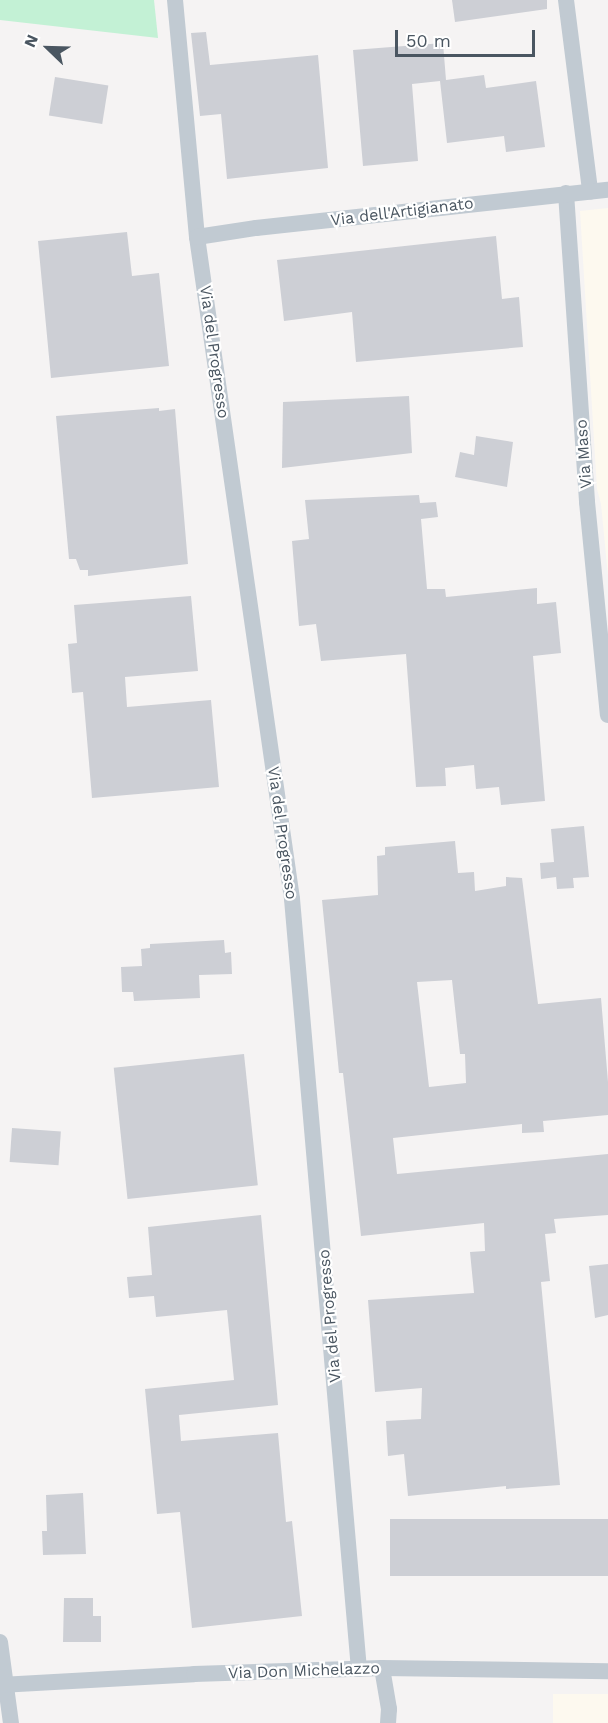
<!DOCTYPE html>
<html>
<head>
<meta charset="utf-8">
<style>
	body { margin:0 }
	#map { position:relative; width:608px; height:1723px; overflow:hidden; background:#f5f3f3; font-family:"Work Sans",sans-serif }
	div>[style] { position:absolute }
	.commercial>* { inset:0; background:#fdf9ef; transform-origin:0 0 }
	.green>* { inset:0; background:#c3f1d5 }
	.building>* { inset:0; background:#cdcfd5; transform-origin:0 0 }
	.minor>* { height:16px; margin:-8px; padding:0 8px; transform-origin:8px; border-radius:8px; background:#c1cad2 }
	span { translate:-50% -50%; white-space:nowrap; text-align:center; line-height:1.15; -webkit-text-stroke:4.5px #fff; paint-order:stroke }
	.street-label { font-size:16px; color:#4a5661 }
	.north { position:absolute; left:18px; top:18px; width:60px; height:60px; -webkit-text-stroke:4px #fff; paint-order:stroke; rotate:293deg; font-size:16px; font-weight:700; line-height:24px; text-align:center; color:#4a5661 }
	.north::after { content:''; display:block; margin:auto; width:21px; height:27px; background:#4a5661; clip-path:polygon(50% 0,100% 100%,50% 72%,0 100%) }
	.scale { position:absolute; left:395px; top:30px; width:140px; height:27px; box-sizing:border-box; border:3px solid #4a5661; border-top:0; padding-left:8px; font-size:18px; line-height:21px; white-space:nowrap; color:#4a5661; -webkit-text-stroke:4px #fff; paint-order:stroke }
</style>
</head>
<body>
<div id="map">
	<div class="commercial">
		<i style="clip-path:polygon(608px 208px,608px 576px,601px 504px,597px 489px,580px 211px)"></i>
		<i style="left:553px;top:1694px;width:55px;height:29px"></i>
	</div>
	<div class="green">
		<i style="clip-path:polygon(0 0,154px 0,158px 38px,0 20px)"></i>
	</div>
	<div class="building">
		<i style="clip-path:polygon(452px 0,547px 0,547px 9px,455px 22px)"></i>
		<i style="clip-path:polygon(206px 32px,210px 65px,318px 55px,328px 168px,227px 179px,221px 114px,200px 116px,191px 33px)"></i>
		<i style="clip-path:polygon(443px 43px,446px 80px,484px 75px,486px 88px,536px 81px,545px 147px,506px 152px,504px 136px,447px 143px,440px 81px,412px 84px,418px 161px,363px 166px,353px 50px)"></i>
		<i style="left:55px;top:77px;width:54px;height:39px;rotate:9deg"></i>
		<i style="clip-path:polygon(127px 232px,132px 276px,159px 273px,169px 366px,51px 378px,38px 241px)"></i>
		<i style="clip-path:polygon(496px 236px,502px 299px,519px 297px,523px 347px,356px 362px,352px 312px,284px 321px,277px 260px)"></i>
		<i style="clip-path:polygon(409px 396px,412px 453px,282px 468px,283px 402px)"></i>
		<i style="clip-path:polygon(159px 408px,159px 411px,175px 409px,188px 564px,88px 576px,88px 570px,80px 570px,76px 559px,69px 559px,56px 416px)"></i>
		<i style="clip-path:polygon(476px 436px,513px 442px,507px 487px,455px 477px,460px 452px,474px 455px)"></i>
		<i style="clip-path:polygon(419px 495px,420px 503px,436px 502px,438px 517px,421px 519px,427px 589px,445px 589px,446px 597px,537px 588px,537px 604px,556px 602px,561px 653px,533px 656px,545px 801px,501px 805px,499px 787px,476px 789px,474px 765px,445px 768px,446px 786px,416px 787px,406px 654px,321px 661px,316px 624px,299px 626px,292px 541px,309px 539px,305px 500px)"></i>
		<i style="clip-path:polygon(191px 596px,198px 671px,125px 677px,127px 707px,211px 700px,219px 787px,92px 798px,83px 692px,72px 693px,68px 644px,77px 643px,74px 605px)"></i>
		<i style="clip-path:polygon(584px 826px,589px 877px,573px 878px,574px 888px,557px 889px,556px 877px,541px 879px,540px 863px,554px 862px,551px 829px)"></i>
		<i style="clip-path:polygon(evenodd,455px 841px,458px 873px,474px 872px,475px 891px,506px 886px,506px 877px,522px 878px,538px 1004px,601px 998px,608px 1082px,608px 1115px,543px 1121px,544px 1132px,522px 1133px,522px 1124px,393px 1138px,397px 1174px,608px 1154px,608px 1215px,554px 1219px,556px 1233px,545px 1234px,550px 1281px,541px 1282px,560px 1485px,506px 1489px,506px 1486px,408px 1496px,404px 1454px,388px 1456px,386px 1421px,421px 1419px,422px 1388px,375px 1392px,368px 1300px,474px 1293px,470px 1252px,485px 1251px,484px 1223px,361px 1236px,343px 1073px,339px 1073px,322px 900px,378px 895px,377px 856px,385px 855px,385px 847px,455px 841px,452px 980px,460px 1054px,465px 1054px,466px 1083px,429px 1087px,417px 982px,452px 980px)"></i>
		<i style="clip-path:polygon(224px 940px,225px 953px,231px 952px,232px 974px,199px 975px,200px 998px,134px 1001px,133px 992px,122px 992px,121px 967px,142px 966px,141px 949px,150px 948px,150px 944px)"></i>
		<i style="left:244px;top:1054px;width:132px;height:131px;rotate:84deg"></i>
		<i style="left:12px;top:1128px;width:49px;height:34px;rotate:4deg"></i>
		<i style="clip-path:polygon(261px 1215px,278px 1405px,179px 1415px,181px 1441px,278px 1433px,286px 1522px,292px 1521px,302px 1616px,192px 1628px,180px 1512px,157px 1514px,145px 1389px,234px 1380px,227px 1310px,156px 1317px,154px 1296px,129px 1298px,127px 1277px,152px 1275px,148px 1227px)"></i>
		<i style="clip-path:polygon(608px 1264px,608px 1315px,595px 1318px,589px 1266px)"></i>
		<i style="clip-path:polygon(83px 1493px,86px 1554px,43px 1555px,42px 1531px,47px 1531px,46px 1495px)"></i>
		<i style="left:608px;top:1519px;width:57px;height:218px;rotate:90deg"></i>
		<i style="clip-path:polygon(64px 1598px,93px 1598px,93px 1616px,101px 1616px,101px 1642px,63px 1642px)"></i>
	</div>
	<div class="minor">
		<i style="left:175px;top:0;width:238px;rotate:84.7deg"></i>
		<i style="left:197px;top:237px;width:669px;rotate:81.83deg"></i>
		<i style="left:292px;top:899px;width:773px;rotate:85.03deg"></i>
		<i style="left:566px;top:0;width:193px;rotate:82.8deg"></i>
		<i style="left:566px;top:193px;width:310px;rotate:86.1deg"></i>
		<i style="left:587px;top:502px;width:214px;rotate:84.4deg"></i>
		<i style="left:197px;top:237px;width:60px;rotate:-8.7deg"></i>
		<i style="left:256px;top:228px;width:354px;rotate:-6.2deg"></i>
		<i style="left:0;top:1642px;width:82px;rotate:82.3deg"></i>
		<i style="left:382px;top:1668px;width:42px;rotate:80.3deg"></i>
		<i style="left:389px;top:1709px;width:14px;rotate:94deg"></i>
		<i style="left:0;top:1685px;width:194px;rotate:-3.2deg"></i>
		<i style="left:194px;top:1674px;width:188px;rotate:-1.8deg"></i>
		<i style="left:382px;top:1668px;width:226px;rotate:0.8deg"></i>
	</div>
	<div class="street-label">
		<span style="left:402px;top:212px;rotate:-7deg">Via dell'Artigianato</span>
		<span style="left:214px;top:352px;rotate:82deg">Via del Progresso</span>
		<span style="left:584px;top:454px;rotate:-94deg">Via Maso</span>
		<span style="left:282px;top:833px;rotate:82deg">Via del Progresso</span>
		<span style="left:330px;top:1316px;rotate:-95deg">Via del Progresso</span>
		<span style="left:304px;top:1671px;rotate:-2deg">Via Don Michelazzo</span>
	</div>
	<div class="north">N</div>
	<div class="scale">50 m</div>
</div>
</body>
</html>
